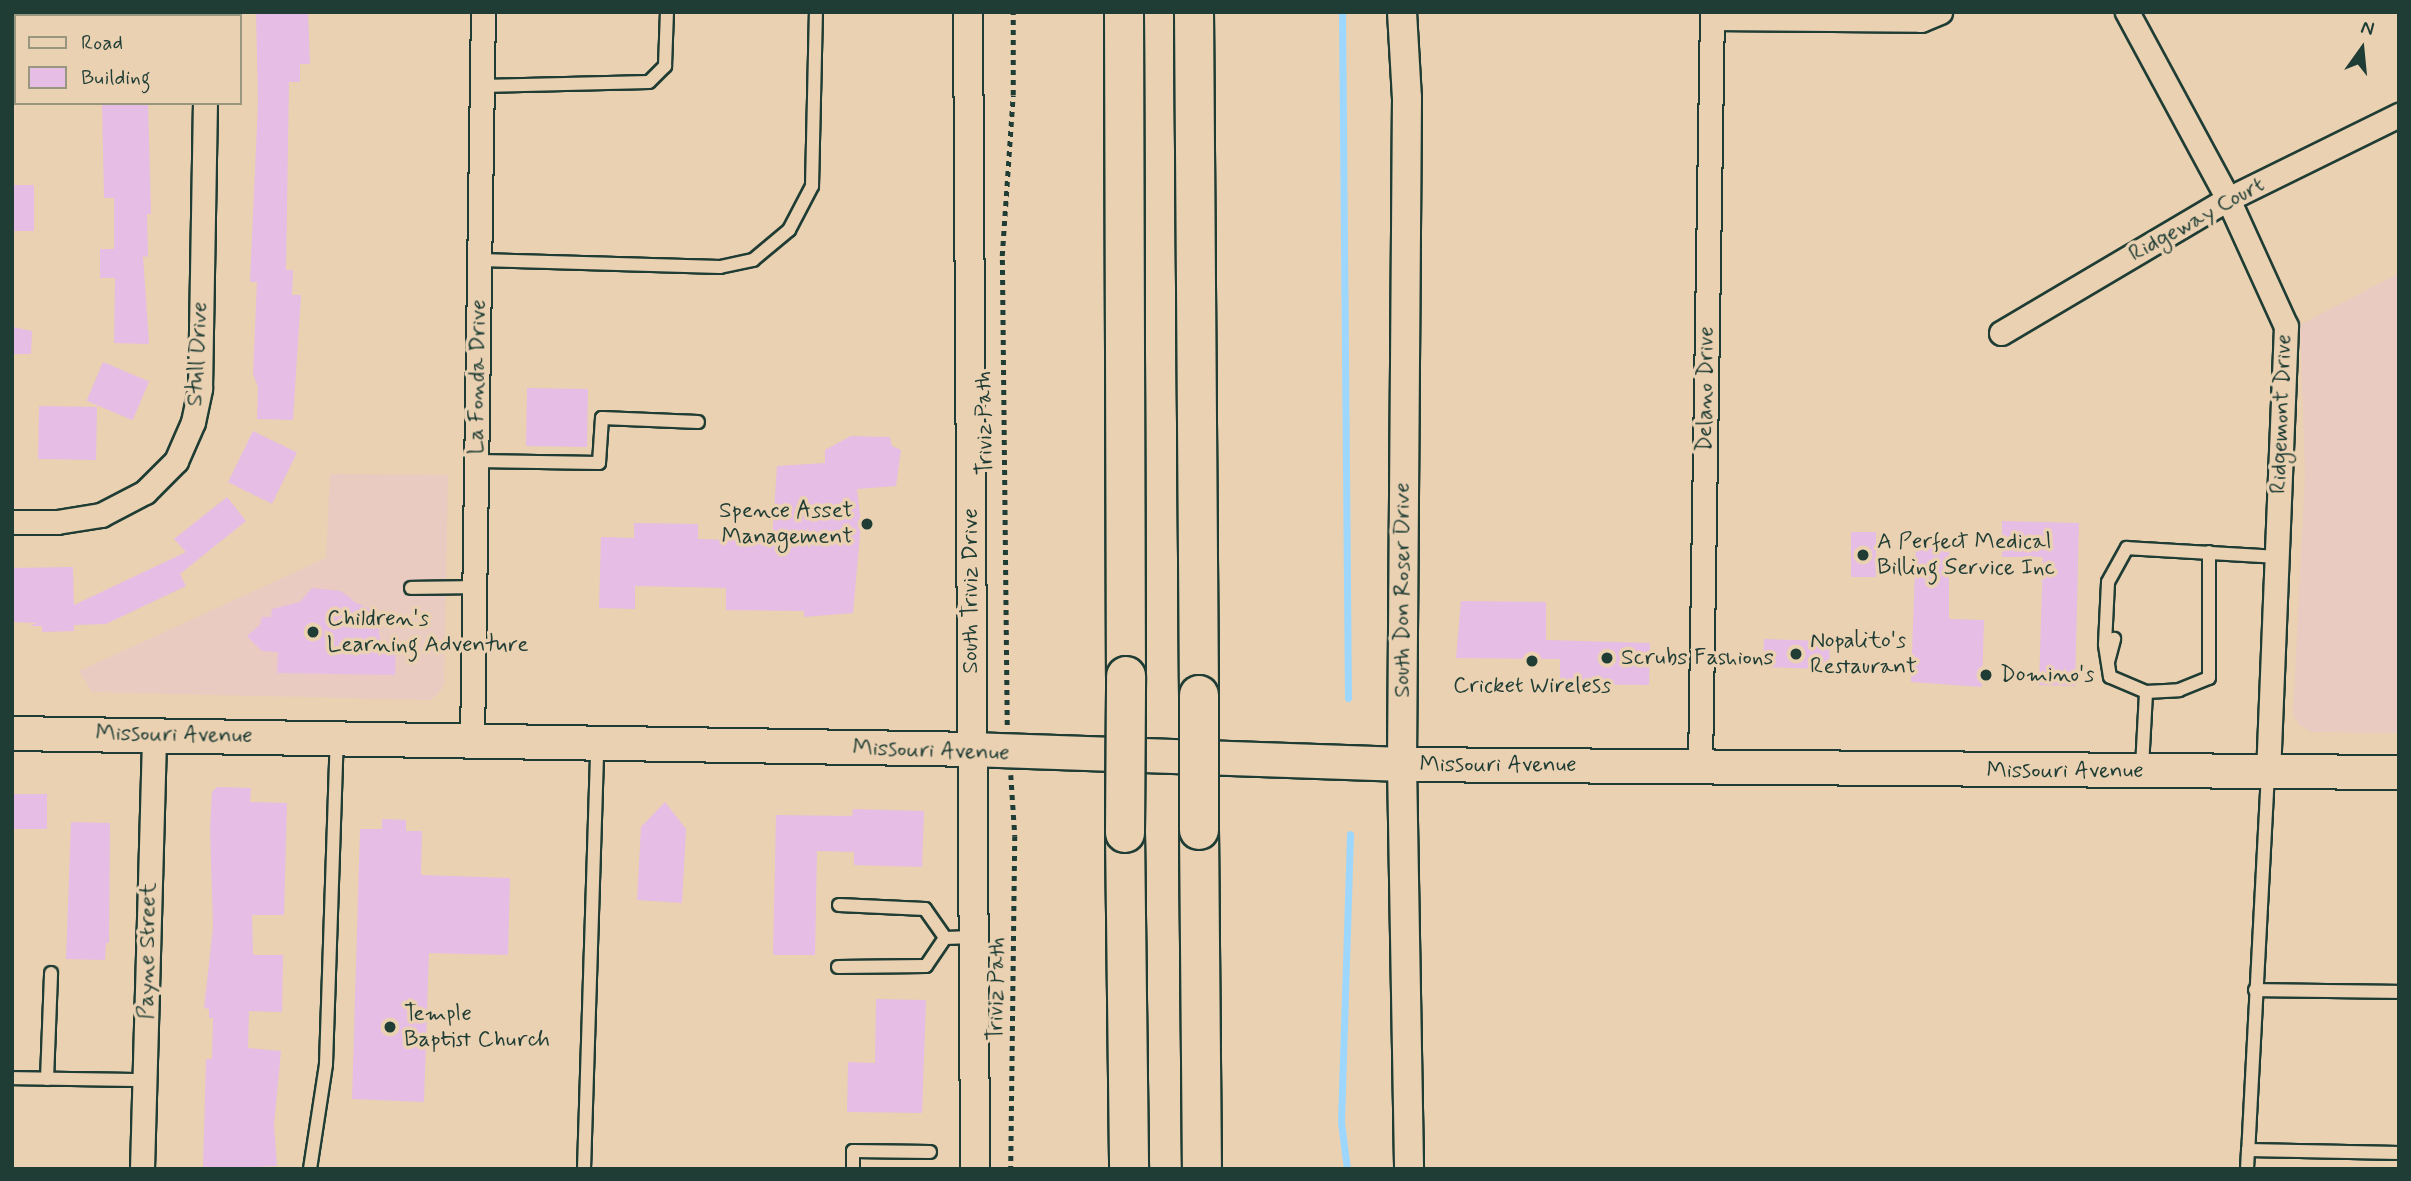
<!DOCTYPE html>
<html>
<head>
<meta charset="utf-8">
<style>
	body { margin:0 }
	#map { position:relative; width:2411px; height:1181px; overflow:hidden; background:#ead1b2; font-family:Mynerve,sans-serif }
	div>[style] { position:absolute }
	.built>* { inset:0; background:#e9cbc1 }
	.stream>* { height:7px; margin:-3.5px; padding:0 3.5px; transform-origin:3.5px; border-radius:3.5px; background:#9ed7fe }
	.building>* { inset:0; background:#e6bde5; transform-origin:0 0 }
	.path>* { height:4.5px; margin-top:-2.25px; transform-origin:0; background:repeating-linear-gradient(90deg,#1f3d34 0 5px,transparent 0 10px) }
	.roads { filter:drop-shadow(2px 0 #1f3d34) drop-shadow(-2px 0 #1f3d34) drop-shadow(0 2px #1f3d34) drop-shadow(0 -2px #1f3d34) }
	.service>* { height:12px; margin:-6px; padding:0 6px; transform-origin:6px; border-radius:6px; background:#ead1b2 }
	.minor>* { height:23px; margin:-11.5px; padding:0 11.5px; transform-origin:11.5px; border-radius:11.5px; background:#ead1b2 }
	.tertiary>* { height:28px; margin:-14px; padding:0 14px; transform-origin:14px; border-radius:14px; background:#ead1b2 }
	.secondary>* { height:33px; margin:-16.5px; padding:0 16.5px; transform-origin:16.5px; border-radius:16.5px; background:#ead1b2 }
	.motorway>* { height:38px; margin:-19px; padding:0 19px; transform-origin:19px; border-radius:19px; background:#ead1b2 }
	.bridges { filter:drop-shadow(2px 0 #1f3d34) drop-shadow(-2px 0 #1f3d34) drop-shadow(0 2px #1f3d34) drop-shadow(0 -2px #1f3d34) }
	.motorway-bridge>* { height:38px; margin:-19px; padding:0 19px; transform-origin:19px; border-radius:19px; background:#ead1b2 }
	.dots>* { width:19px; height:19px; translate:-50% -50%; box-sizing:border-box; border:4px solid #ead1b2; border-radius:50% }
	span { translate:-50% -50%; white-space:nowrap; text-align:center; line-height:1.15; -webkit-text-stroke:7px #ead1b2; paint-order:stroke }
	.street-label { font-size:23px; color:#1f3d34 }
	.poi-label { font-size:23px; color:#1f3d34 }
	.right { translate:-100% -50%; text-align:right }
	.left { translate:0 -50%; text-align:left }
	.frame { position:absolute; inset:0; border:14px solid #1f3d34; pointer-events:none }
	.legend { position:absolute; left:14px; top:14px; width:228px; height:91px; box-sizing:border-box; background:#ead1b2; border:2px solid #999680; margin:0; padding:9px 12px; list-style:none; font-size:21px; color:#1f3d34 }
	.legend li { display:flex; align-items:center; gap:14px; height:35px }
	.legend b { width:35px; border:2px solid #999680 }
	.north { position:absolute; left:2327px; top:14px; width:70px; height:70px; -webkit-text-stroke:5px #ead1b2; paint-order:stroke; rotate:15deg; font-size:19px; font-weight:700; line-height:28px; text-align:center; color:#1f3d34 }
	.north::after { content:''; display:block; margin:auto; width:24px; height:32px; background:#1f3d34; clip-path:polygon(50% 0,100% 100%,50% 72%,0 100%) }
</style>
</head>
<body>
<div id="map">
	<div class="built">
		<i style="clip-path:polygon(2399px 273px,2399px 733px,2311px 732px,2299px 725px,2293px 714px,2305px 474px,2300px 325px)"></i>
		<i style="clip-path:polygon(330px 474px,448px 475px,444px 685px,438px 694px,430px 700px,92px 692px,79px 671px,326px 558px)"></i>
	</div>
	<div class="stream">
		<i style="left:1342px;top:12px;width:686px;rotate:89.5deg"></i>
		<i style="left:1347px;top:1169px;width:47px;rotate:-97.3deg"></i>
		<i style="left:1341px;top:1122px;width:288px;rotate:-88.2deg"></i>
	</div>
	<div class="building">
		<i style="clip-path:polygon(256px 12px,308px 12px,310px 64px,300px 64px,300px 82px,289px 82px,286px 270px,293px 270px,292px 295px,301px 295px,293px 420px,257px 419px,258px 387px,253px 374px,257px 282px,250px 282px,258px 102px)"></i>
		<i style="clip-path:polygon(102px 103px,148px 103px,151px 214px,147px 214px,148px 257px,143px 256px,149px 344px,114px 343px,115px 278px,100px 278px,100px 249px,114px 249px,114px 198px,104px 198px)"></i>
		<i style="left:12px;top:185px;width:22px;height:46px"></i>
		<i style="clip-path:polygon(12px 327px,32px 331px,31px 354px,12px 354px)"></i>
		<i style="left:103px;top:362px;width:50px;height:42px;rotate:23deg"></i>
		<i style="left:527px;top:388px;width:61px;height:58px;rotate:1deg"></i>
		<i style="left:39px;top:406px;width:58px;height:53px;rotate:1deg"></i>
		<i style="left:253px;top:431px;width:49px;height:57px;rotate:26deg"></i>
		<i style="clip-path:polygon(851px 436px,890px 437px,892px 446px,901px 450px,896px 486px,857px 489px,861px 523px,853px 613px,804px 617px,804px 611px,726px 610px,726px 588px,635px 586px,635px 609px,599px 608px,601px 537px,634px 538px,634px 523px,698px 524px,698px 539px,772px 541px,777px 466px,825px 463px,825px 450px)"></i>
		<i style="clip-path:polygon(227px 497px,246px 521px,180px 574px,186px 586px,106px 624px,74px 625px,74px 631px,42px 632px,42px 626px,30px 626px,37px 623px,12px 622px,12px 568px,73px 567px,74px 605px,186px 552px,174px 539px)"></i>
		<i style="clip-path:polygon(2002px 521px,2079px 523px,2075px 686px,2039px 685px,2043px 557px,2002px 557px)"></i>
		<i style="left:1851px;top:532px;width:25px;height:45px"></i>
		<i style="clip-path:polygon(1916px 539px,1949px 541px,1949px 619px,1984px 620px,1982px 687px,1911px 682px)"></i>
		<i style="clip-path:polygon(312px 588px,341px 591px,356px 603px,376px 611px,380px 641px,396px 642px,395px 675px,277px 673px,278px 652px,262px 651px,247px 636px,261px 624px,261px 617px,271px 617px,272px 609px,300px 602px)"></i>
		<i style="clip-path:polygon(1461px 601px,1546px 602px,1546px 640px,1650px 643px,1649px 685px,1560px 684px,1560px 659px,1456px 658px)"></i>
		<i style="left:1764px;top:639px;width:66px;height:28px;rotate:2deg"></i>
		<i style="clip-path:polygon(217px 787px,251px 788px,250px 802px,287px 803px,284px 915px,252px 915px,253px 955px,283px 955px,282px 1012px,249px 1011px,248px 1048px,281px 1051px,274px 1125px,277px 1166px,203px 1169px,206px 1059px,212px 1059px,213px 1018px,209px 1018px,209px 1009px,204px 1008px,213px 927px,210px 828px,212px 792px)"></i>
		<i style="left:12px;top:794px;width:35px;height:35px"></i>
		<i style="clip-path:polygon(665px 802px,686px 829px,682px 903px,637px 900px,641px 827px)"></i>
		<i style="clip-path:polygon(853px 809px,924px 811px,922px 867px,854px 865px,854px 852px,817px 851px,815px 955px,773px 955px,776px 815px,852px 816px)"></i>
		<i style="clip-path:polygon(382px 819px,406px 820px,406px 831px,422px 831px,421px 875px,510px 878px,508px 955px,429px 953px,424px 1102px,352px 1099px,360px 829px,382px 829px)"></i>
		<i style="clip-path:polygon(71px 822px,110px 823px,109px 943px,106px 943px,105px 960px,66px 959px)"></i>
		<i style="clip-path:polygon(876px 999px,926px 1000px,922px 1113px,847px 1112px,848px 1062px,875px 1063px)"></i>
	</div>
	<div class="path">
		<i style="left:1007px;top:725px;width:469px;rotate:-90.6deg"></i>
		<i style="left:1002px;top:256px;width:161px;rotate:-86.1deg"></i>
		<i style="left:1013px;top:95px;width:83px;rotate:-90deg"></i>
		<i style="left:1011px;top:775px;width:61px;rotate:86.2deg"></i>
		<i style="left:1015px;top:836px;width:333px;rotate:90.7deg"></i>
	</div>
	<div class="roads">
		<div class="service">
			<i style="left:482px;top:86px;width:167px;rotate:-1.4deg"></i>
			<i style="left:649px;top:82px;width:23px;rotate:-45deg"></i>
			<i style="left:665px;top:66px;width:54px;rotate:-87.9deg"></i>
			<i style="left:480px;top:260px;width:240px;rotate:1.7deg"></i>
			<i style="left:720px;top:267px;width:34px;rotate:-12deg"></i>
			<i style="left:753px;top:260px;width:47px;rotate:-39.8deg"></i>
			<i style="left:789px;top:230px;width:50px;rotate:-62.4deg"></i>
			<i style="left:812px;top:186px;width:174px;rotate:-88.7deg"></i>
			<i style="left:477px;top:461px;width:122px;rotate:0.9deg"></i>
			<i style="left:599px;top:463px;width:45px;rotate:-86.2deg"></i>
			<i style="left:602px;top:418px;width:96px;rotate:2.4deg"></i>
			<i style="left:411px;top:588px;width:64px;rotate:-0.9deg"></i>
			<i style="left:2108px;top:662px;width:24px;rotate:-75deg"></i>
			<i style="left:2146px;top:692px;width:33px;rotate:-3deg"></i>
			<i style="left:2179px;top:690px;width:32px;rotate:-22deg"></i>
			<i style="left:2209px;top:678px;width:126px;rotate:-90deg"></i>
			<i style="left:2142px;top:767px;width:75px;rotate:-86.9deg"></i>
			<i style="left:2146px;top:692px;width:39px;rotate:-157deg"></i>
			<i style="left:2110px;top:677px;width:33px;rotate:-99deg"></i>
			<i style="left:2105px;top:644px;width:62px;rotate:-87.2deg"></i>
			<i style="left:2108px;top:582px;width:39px;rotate:-61deg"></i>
			<i style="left:2127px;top:548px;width:150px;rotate:3.4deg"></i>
			<i style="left:2268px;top:773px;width:378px;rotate:93deg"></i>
			<i style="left:2248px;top:1150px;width:151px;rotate:1.1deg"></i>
			<i style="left:839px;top:905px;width:86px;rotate:2.7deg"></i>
			<i style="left:925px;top:909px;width:35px;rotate:55deg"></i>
			<i style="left:945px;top:938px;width:28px;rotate:-2deg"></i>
			<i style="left:838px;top:967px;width:88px;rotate:-0.7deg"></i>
			<i style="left:926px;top:966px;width:34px;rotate:-56deg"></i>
			<i style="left:2255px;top:990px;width:144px;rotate:0.8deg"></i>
			<i style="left:12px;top:1078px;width:133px;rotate:0.9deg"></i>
			<i style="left:47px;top:1079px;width:106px;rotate:-87.8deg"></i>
			<i style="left:310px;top:1169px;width:106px;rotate:-81.3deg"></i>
			<i style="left:326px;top:1064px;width:325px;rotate:-88.1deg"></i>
			<i style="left:584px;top:1169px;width:425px;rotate:-88.2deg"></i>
			<i style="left:853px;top:1169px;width:18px;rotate:-90deg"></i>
			<i style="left:853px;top:1151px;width:77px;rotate:0.7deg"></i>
			<i style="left:2247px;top:1169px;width:19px;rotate:-87deg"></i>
		</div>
		<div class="minor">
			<i style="left:2127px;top:12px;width:213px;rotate:61.6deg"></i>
			<i style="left:2228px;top:199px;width:140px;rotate:65.5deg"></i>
			<i style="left:2286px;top:326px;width:443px;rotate:92.3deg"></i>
			<i style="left:207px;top:16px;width:4px;rotate:-90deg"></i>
			<i style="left:1712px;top:18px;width:209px;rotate:0.5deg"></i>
			<i style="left:1921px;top:20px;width:21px;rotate:-23deg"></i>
			<i style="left:2001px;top:333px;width:264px;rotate:-30.6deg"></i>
			<i style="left:2228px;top:199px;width:191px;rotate:-26.2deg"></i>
			<i style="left:12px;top:522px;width:45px"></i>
			<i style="left:57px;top:522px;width:45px;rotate:-9deg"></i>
			<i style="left:101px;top:515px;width:50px;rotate:-27.6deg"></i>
			<i style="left:145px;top:492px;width:44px;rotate:-45deg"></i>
			<i style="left:176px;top:461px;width:43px;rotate:-66.4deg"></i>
			<i style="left:193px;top:422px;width:35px;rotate:-78deg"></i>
			<i style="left:200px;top:388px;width:285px;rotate:-89deg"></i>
			<i style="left:472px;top:741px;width:729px;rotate:-89.14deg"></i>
			<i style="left:1700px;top:766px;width:754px;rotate:-89.09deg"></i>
			<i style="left:142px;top:1169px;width:435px;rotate:-88.4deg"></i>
		</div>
		<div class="tertiary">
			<i style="left:968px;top:12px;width:1157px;rotate:89.65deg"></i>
			<i style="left:1402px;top:12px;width:86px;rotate:86.7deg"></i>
			<i style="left:1407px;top:98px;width:666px;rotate:90.43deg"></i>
			<i style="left:1402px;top:764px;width:405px;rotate:89deg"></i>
		</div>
		<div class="secondary">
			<i style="left:12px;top:733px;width:960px;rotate:0.95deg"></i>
			<i style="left:972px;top:749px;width:430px;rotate:2deg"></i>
			<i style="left:1402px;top:764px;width:997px;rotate:0.46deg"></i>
		</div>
		<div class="motorway">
			<i style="left:1124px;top:12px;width:664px;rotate:89.83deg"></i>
			<i style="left:1194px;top:12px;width:683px;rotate:89.58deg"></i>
			<i style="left:1199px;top:830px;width:339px;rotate:89.5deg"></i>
			<i style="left:1125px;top:833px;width:336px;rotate:89.3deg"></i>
		</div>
	</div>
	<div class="bridges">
		<div class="motorway-bridge">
			<i style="left:1199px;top:695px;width:135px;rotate:90deg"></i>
			<i style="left:1125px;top:833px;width:157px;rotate:-89.6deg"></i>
		</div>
	</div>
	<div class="dots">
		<i style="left:867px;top:524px;background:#1f3d34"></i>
		<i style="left:1863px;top:555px;background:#1f3d34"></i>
		<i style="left:313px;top:632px;background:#1f3d34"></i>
		<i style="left:1796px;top:654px;background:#1f3d34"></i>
		<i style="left:1607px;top:658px;background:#1f3d34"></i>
		<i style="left:1532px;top:661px;background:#1f3d34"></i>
		<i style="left:1986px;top:675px;background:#1f3d34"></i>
		<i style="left:390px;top:1027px;background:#1f3d34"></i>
	</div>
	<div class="street-label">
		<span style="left:2197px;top:220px;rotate:-29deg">Ridgeway Court</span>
		<span style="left:198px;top:354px;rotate:-87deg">Stull Drive</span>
		<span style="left:478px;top:377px;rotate:-89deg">La Fonda Drive</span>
		<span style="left:1706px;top:389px;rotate:-89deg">Delano Drive</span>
		<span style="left:2282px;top:414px;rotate:-88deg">Ridgemont Drive</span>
		<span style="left:985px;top:423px;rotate:-91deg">Triviz Path</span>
		<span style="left:1403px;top:590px;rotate:-90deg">South Don Roser Drive</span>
		<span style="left:971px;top:591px;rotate:-90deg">South Triviz Drive</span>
		<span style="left:174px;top:735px;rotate:1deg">Missouri Avenue</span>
		<span style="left:931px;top:751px;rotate:2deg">Missouri Avenue</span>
		<span style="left:1498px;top:765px">Missouri Avenue</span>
		<span style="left:2065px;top:771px">Missouri Avenue</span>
		<span style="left:148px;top:951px;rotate:-89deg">Payne Street</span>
		<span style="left:997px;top:989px;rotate:-89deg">Triviz Path</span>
	</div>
	<div class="poi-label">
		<span class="right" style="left:853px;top:524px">Spence Asset<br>Management</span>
		<span class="left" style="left:1877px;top:555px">A Perfect Medical<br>Billing Service Inc</span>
		<span class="left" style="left:327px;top:632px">Children's<br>Learning Adventure</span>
		<span class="left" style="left:1810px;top:654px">Nopalito's<br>Restaurant</span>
		<span class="left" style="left:1621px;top:658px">Scrubs Fashions</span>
		<span class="left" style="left:2000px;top:675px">Domino's</span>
		<span style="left:1532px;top:686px">Cricket Wireless</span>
		<span class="left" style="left:404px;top:1027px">Temple<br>Baptist Church</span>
	</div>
	<div class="frame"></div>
	<ul class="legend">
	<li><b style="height:9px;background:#ead1b2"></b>Road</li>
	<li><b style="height:19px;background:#e6bde5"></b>Building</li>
	</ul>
	<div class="north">N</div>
</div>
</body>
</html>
